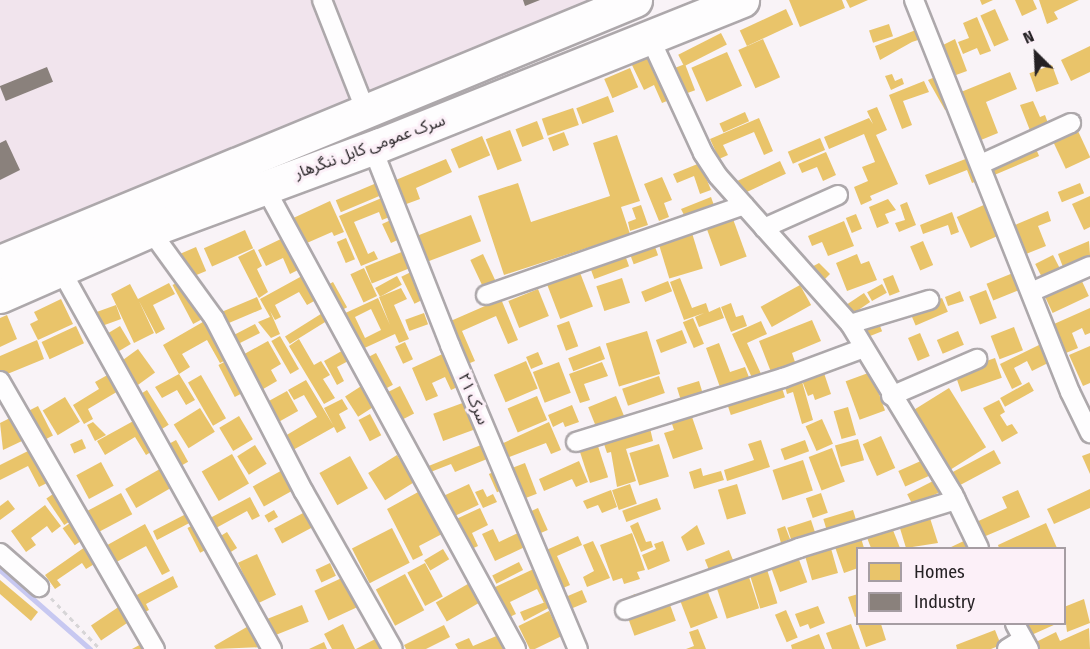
<!DOCTYPE html>
<html>
<head>
<meta charset="utf-8">
<style>
	body { margin:0 }
	#map { position:relative; width:1090px; height:649px; overflow:hidden; background:#f9f3f7; font-family:"Fira Sans Condensed","Noto Sans Arabic",sans-serif }
	div>[style] { position:absolute }
	.built>* { inset:0; background:#f1e4ed }
	.homes>* { inset:0; background:#e9c46a; transform-origin:0 0 }
	.industry>* { inset:0; background:#8a817c; transform-origin:0 0 }
	.stream>* { height:5px; margin:-2.5px; padding:0 2.5px; transform-origin:2.5px; border-radius:2.5px; background:#c7c8f1 }
	.path>* { height:3px; margin-top:-1.5px; transform-origin:0; background:repeating-linear-gradient(90deg,#d7d5d7 0 4.5px,transparent 0 9px) }
	.roads { filter:drop-shadow(2px 0 #ada8ab) drop-shadow(-2px 0 #ada8ab) drop-shadow(0 2px #ada8ab) drop-shadow(0 -2px #ada8ab) }
	.street>* { height:18px; margin:-9px; padding:0 9px; transform-origin:9px; border-radius:9px; background:#fefdfe }
	.highway>* { height:33px; margin:-16.5px; padding:0 16.5px; transform-origin:16.5px; border-radius:16.5px; background:#fefdfe }
	span { translate:-50% -50%; white-space:nowrap; text-align:center; line-height:1.15; -webkit-text-stroke:6px #fcf0f8; paint-order:stroke }
	.street-label { font-size:16px; color:#252124 }
	.legend { position:absolute; left:856px; top:547px; width:210px; height:78px; box-sizing:border-box; background:#fcf0f8; border:2px solid #a69da3; margin:0; padding:8px 10px; list-style:none; font-size:18px; color:#252124 }
	.legend li { display:flex; align-items:center; gap:12px; height:30px }
	.legend b { width:30px; border:2px solid #a69da3 }
	.north { position:absolute; left:1006px; top:24px; width:60px; height:60px; -webkit-text-stroke:4px #fcf0f8; paint-order:stroke; rotate:336deg; font-size:16px; font-weight:700; line-height:24px; text-align:center; color:#252124 }
	.north::after { content:''; display:block; margin:auto; width:21px; height:27px; background:#252124; clip-path:polygon(50% 0,100% 100%,50% 72%,0 100%) }
</style>
</head>
<body>
<div id="map">
	<div class="built">
		<i style="clip-path:polygon(0 0,635px 0,0 262px)"></i>
	</div>
	<div class="homes">
		<i style="clip-path:polygon(789px 0,842px 0,845px 8px,800px 27px)"></i>
		<i style="clip-path:polygon(846px 0,868px 0,850px 8px)"></i>
		<i style="clip-path:polygon(980px 0,993px 0,982px 5px)"></i>
		<i style="clip-path:polygon(1015px 0,1033px 0,1037px 9px,1022px 16px)"></i>
		<i style="clip-path:polygon(1039px 0,1079px 0,1054px 12px,1058px 19px,1047px 24px)"></i>
		<i style="left:786px;top:9px;width:17px;height:51px;rotate:65deg"></i>
		<i style="left:995px;top:9px;width:34px;height:16px;rotate:66deg"></i>
		<i style="clip-path:polygon(977px 17px,991px 51px,980px 55px,977px 48px,963px 54px,958px 42px,969px 38px,963px 23px)"></i>
		<i style="left:889px;top:24px;width:13px;height:21px;rotate:72deg"></i>
		<i style="clip-path:polygon(921px 28px,929px 46px,922px 48px,918px 40px,912px 42px,880px 60px,875px 46px)"></i>
		<i style="left:721px;top:33px;width:13px;height:48px;rotate:63deg"></i>
		<i style="left:763px;top:39px;width:42px;height:27px;rotate:66deg"></i>
		<i style="clip-path:polygon(955px 39px,967px 71px,956px 75px,943px 45px)"></i>
		<i style="clip-path:polygon(1090px 46px,1090px 72px,1071px 81px,1061px 60px)"></i>
		<i style="left:727px;top:52px;width:37px;height:39px;rotate:66deg"></i>
		<i style="clip-path:polygon(652px 54px,672px 99px,662px 103px,654px 85px,644px 90px,631px 63px)"></i>
		<i style="left:685px;top:64px;width:28px;height:11px;rotate:69deg"></i>
		<i style="left:1052px;top:65px;width:20px;height:24px;rotate:70deg"></i>
		<i style="left:630px;top:68px;width:21px;height:28px;rotate:67deg"></i>
		<i style="clip-path:polygon(1010px 72px,1017px 89px,986px 102px,998px 133px,981px 140px,961px 92px)"></i>
		<i style="clip-path:polygon(892px 74px,895px 81px,902px 78px,904px 84px,891px 90px,885px 76px)"></i>
		<i style="clip-path:polygon(942px 74px,955px 106px,945px 110px,928px 80px)"></i>
		<i style="clip-path:polygon(924px 81px,929px 92px,903px 101px,912px 125px,902px 129px,889px 95px)"></i>
		<i style="left:608px;top:96px;width:17px;height:34px;rotate:69deg"></i>
		<i style="clip-path:polygon(1033px 101px,1040px 117px,1045px 115px,1049px 126px,1031px 133px,1020px 105px)"></i>
		<i style="clip-path:polygon(877px 107px,887px 130px,876px 135px,898px 184px,870px 196px,872px 200px,861px 205px,854px 187px,868px 181px,862px 167px,875px 162px,864px 134px,829px 149px,824px 137px,869px 118px,873px 124px,867px 111px)"></i>
		<i style="left:573px;top:108px;width:18px;height:33px;rotate:71deg"></i>
		<i style="left:745px;top:112px;width:10px;height:28px;rotate:66deg"></i>
		<i style="clip-path:polygon(759px 118px,773px 151px,764px 155px,754px 132px,723px 145px,728px 155px,719px 159px,710px 139px)"></i>
		<i style="left:537px;top:121px;width:19px;height:23px;rotate:69deg"></i>
		<i style="left:510px;top:130px;width:33px;height:26px;rotate:69deg"></i>
		<i style="left:1078px;top:131px;width:29px;height:27px;rotate:65deg"></i>
		<i style="left:564px;top:132px;width:14px;height:17px;rotate:69deg"></i>
		<i style="clip-path:polygon(617px 135px,640px 201px,621px 207px,630px 234px,504px 275px,478px 196px,518px 183px,531px 222px,610px 196px,593px 143px)"></i>
		<i style="left:482px;top:136px;width:21px;height:34px;rotate:67deg"></i>
		<i style="left:820px;top:138px;width:13px;height:35px;rotate:67deg"></i>
		<i style="left:1034px;top:144px;width:13px;height:48px;rotate:67deg"></i>
		<i style="clip-path:polygon(826px 152px,836px 175px,823px 181px,817px 167px,802px 173px,798px 164px)"></i>
		<i style="clip-path:polygon(973px 156px,982px 179px,972px 183px,967px 170px,929px 185px,925px 175px)"></i>
		<i style="clip-path:polygon(446px 159px,452px 172px,416px 188px,420px 199px,401px 206px,391px 182px)"></i>
		<i style="left:780px;top:161px;width:14px;height:49px;rotate:65deg"></i>
		<i style="clip-path:polygon(700px 163px,711px 190px,700px 194px,694px 176px,677px 183px,673px 174px)"></i>
		<i style="clip-path:polygon(662px 177px,672px 200px,664px 203px,669px 217px,659px 221px,644px 184px)"></i>
		<i style="left:379px;top:182px;width:13px;height:47px;rotate:67deg"></i>
		<i style="left:1080px;top:183px;width:11px;height:24px;rotate:68deg"></i>
		<i style="clip-path:polygon(1090px 196px,1090px 227px,1084px 230px,1072px 204px)"></i>
		<i style="clip-path:polygon(384px 197px,392px 216px,382px 220px,379px 212px,354px 222px,368px 254px,374px 251px,378px 259px,361px 266px,339px 216px)"></i>
		<i style="clip-path:polygon(711px 197px,715px 208px,684px 215px,681px 209px)"></i>
		<i style="clip-path:polygon(888px 199px,896px 210px,885px 214px,889px 223px,877px 228px,869px 207px)"></i>
		<i style="clip-path:polygon(330px 201px,344px 232px,334px 236px,332px 232px,300px 246px,289px 220px)"></i>
		<i style="clip-path:polygon(907px 202px,916px 225px,899px 232px,895px 223px,905px 220px,900px 205px)"></i>
		<i style="left:986px;top:204px;width:34px;height:32px;rotate:66deg"></i>
		<i style="clip-path:polygon(641px 205px,648px 225px,630px 231px,628px 222px,636px 219px,632px 208px)"></i>
		<i style="clip-path:polygon(1048px 211px,1051px 221px,1038px 226px,1046px 246px,1026px 254px,1015px 225px)"></i>
		<i style="clip-path:polygon(952px 212px,959px 232px,951px 235px,948px 225px,923px 234px,920px 225px)"></i>
		<i style="left:856px;top:214px;width:16px;height:11px;rotate:68deg"></i>
		<i style="left:471px;top:215px;width:28px;height:59px;rotate:69deg"></i>
		<i style="left:393px;top:219px;width:21px;height:12px;rotate:65deg"></i>
		<i style="left:733px;top:219px;width:40px;height:28px;rotate:70deg"></i>
		<i style="clip-path:polygon(844px 221px,854px 246px,828px 256px,822px 242px,812px 246px,808px 236px)"></i>
		<i style="left:245px;top:230px;width:20px;height:45px;rotate:66deg"></i>
		<i style="left:692px;top:233px;width:37px;height:35px;rotate:73deg"></i>
		<i style="clip-path:polygon(285px 237px,300px 269px,290px 274px,283px 258px,266px 266px,258px 250px)"></i>
		<i style="left:346px;top:238px;width:23px;height:10px;rotate:67deg"></i>
		<i style="left:923px;top:241px;width:26px;height:14px;rotate:67deg"></i>
		<i style="clip-path:polygon(1089px 241px,1090px 255px,1063px 267px,1058px 254px)"></i>
		<i style="left:654px;top:244px;width:12px;height:26px;rotate:70deg"></i>
		<i style="left:196px;top:247px;width:26px;height:17px;rotate:67deg"></i>
		<i style="clip-path:polygon(254px 249px,262px 266px,257px 269px,268px 292px,259px 298px,238px 257px)"></i>
		<i style="left:404px;top:251px;width:18px;height:42px;rotate:68deg"></i>
		<i style="left:483px;top:254px;width:33px;height:14px;rotate:65deg"></i>
		<i style="clip-path:polygon(857px 254px,861px 264px,869px 261px,877px 280px,847px 291px,836px 263px)"></i>
		<i style="left:625px;top:255px;width:12px;height:37px;rotate:70deg"></i>
		<i style="left:1053px;top:255px;width:20px;height:20px;rotate:63deg"></i>
		<i style="clip-path:polygon(819px 263px,830px 274px,821px 283px,808px 269px)"></i>
		<i style="left:364px;top:268px;width:31px;height:15px;rotate:65deg"></i>
		<i style="left:579px;top:270px;width:39px;height:35px;rotate:69deg"></i>
		<i style="left:413px;top:271px;width:30px;height:13px;rotate:64deg"></i>
		<i style="left:1018px;top:271px;width:18px;height:34px;rotate:68deg"></i>
		<i style="left:893px;top:275px;width:18px;height:11px;rotate:68deg"></i>
		<i style="clip-path:polygon(302px 276px,316px 300px,307px 305px,299px 292px,275px 305px,281px 317px,275px 320px,270px 311px,280px 334px,271px 338px,258px 322px,270px 317px,260px 299px)"></i>
		<i style="left:397px;top:276px;width:10px;height:25px;rotate:61deg"></i>
		<i style="left:1080px;top:277px;width:21px;height:40px;rotate:65deg"></i>
		<i style="left:622px;top:278px;width:26px;height:27px;rotate:72deg"></i>
		<i style="clip-path:polygon(680px 278px,692px 308px,706px 303px,709px 312px,720px 307px,724px 318px,699px 327px,695px 317px,704px 313px,684px 320px,670px 282px)"></i>
		<i style="left:184px;top:279px;width:44px;height:13px;rotate:62deg"></i>
		<i style="left:668px;top:281px;width:11px;height:29px;rotate:68deg"></i>
		<i style="left:333px;top:282px;width:29px;height:13px;rotate:61deg"></i>
		<i style="clip-path:polygon(169px 283px,175px 294px,153px 305px,165px 329px,156px 334px,139px 301px,154px 333px,134px 343px,111px 294px,130px 284px,138px 299px)"></i>
		<i style="left:882px;top:284px;width:10px;height:17px;rotate:61deg"></i>
		<i style="left:800px;top:285px;width:23px;height:45px;rotate:61deg"></i>
		<i style="clip-path:polygon(evenodd,401px 288px,407px 299px,394px 305px,409px 339px,399px 343px,395px 334px,358px 351px,341px 315px,378px 298px,390px 325px,379px 297px,401px 288px,371px 309px,381px 330px,365px 338px,355px 317px,371px 309px)"></i>
		<i style="left:538px;top:289px;width:29px;height:32px;rotate:68deg"></i>
		<i style="left:986px;top:290px;width:30px;height:18px;rotate:69deg"></i>
		<i style="clip-path:polygon(960px 291px,964px 301px,948px 306px,945px 297px)"></i>
		<i style="left:864px;top:293px;width:11px;height:27px;rotate:56deg"></i>
		<i style="left:257px;top:297px;width:13px;height:45px;rotate:67deg"></i>
		<i style="left:942px;top:298px;width:15px;height:35px;rotate:67deg"></i>
		<i style="clip-path:polygon(61px 299px,73px 324px,38px 340px,30px 324px,38px 320px,34px 312px)"></i>
		<i style="clip-path:polygon(501px 299px,518px 340px,508px 344px,496px 316px,462px 331px,475px 361px,465px 365px,446px 323px)"></i>
		<i style="clip-path:polygon(731px 303px,736px 317px,743px 315px,747px 326px,731px 332px,721px 307px)"></i>
		<i style="left:116px;top:305px;width:15px;height:22px;rotate:70deg"></i>
		<i style="clip-path:polygon(1090px 308px,1090px 333px,1085px 335px,1082px 328px,1072px 333px,1078px 348px,1066px 353px,1054px 324px)"></i>
		<i style="left:324px;top:312px;width:9px;height:46px;rotate:58deg"></i>
		<i style="left:424px;top:313px;width:12px;height:20px;rotate:70deg"></i>
		<i style="clip-path:polygon(7px 315px,17px 339px,0 347px,0 318px)"></i>
		<i style="left:693px;top:318px;width:28px;height:11px;rotate:67deg"></i>
		<i style="clip-path:polygon(208px 319px,230px 358px,220px 363px,207px 340px,182px 354px,190px 367px,179px 374px,163px 345px)"></i>
		<i style="clip-path:polygon(812px 320px,821px 341px,792px 353px,795px 362px,771px 372px,759px 341px)"></i>
		<i style="left:569px;top:321px;width:27px;height:13px;rotate:70deg"></i>
		<i style="clip-path:polygon(761px 321px,767px 334px,747px 343px,762px 376px,753px 380px,732px 334px)"></i>
		<i style="left:878px;top:321px;width:11px;height:17px;rotate:68deg"></i>
		<i style="clip-path:polygon(255px 324px,260px 333px,240px 343px,244px 351px,239px 354px,230px 337px)"></i>
		<i style="left:76px;top:326px;width:19px;height:38px;rotate:65deg"></i>
		<i style="left:120px;top:326px;width:21px;height:17px;rotate:59deg"></i>
		<i style="left:1014px;top:327px;width:25px;height:25px;rotate:69deg"></i>
		<i style="left:682px;top:330px;width:14px;height:28px;rotate:69deg"></i>
		<i style="left:647px;top:331px;width:45px;height:43px;rotate:73deg"></i>
		<i style="left:958px;top:331px;width:15px;height:23px;rotate:67deg"></i>
		<i style="left:920px;top:333px;width:25px;height:13px;rotate:67deg"></i>
		<i style="left:280px;top:336px;width:38px;height:10px;rotate:60deg"></i>
		<i style="clip-path:polygon(299px 339px,314px 365px,321px 361px,330px 375px,323px 379px,335px 398px,324px 404px,289px 346px)"></i>
		<i style="clip-path:polygon(37px 340px,44px 359px,0 377px,0 356px)"></i>
		<i style="clip-path:polygon(268px 341px,281px 364px,271px 370px,277px 381px,258px 392px,239px 357px)"></i>
		<i style="left:405px;top:342px;width:19px;height:11px;rotate:65deg"></i>
		<i style="clip-path:polygon(719px 343px,730px 372px,745px 367px,750px 380px,721px 390px,706px 348px)"></i>
		<i style="clip-path:polygon(1039px 345px,1048px 363px,1032px 371px,1027px 361px,1014px 368px,1022px 384px,1012px 389px,1000px 364px)"></i>
		<i style="left:600px;top:346px;width:14px;height:34px;rotate:69deg"></i>
		<i style="clip-path:polygon(1090px 346px,1090px 383px,1083px 386px,1069px 355px)"></i>
		<i style="clip-path:polygon(347px 348px,352px 359px,337px 367px,344px 381px,337px 385px,324px 361px)"></i>
		<i style="left:138px;top:349px;width:29px;height:25px;rotate:54deg"></i>
		<i style="clip-path:polygon(449px 351px,464px 384px,451px 390px,445px 377px,432px 383px,438px 396px,426px 401px,412px 368px)"></i>
		<i style="left:538px;top:352px;width:13px;height:13px;rotate:67deg"></i>
		<i style="left:376px;top:353px;width:36px;height:13px;rotate:62deg"></i>
		<i style="left:995px;top:358px;width:21px;height:43px;rotate:71deg"></i>
		<i style="left:230px;top:359px;width:36px;height:13px;rotate:63deg"></i>
		<i style="left:526px;top:361px;width:30px;height:35px;rotate:67deg"></i>
		<i style="left:559px;top:362px;width:33px;height:28px;rotate:69deg"></i>
		<i style="clip-path:polygon(602px 362px,608px 376px,584px 384px,590px 400px,580px 403px,569px 374px)"></i>
		<i style="clip-path:polygon(823px 370px,831px 394px,815px 400px,813px 394px,808px 396px,801px 378px)"></i>
		<i style="left:871px;top:372px;width:41px;height:27px;rotate:70deg"></i>
		<i style="clip-path:polygon(111px 373px,120px 390px,88px 409px,93px 419px,84px 424px,73px 405px,99px 389px,95px 382px)"></i>
		<i style="clip-path:polygon(179px 374px,195px 400px,186px 405px,177px 390px,162px 398px,155px 387px)"></i>
		<i style="left:201px;top:375px;width:50px;height:15px;rotate:60deg"></i>
		<i style="left:659px;top:376px;width:18px;height:39px;rotate:71deg"></i>
		<i style="clip-path:polygon(801px 378px,813px 420px,802px 424px,793px 392px,787px 394px,784px 383px)"></i>
		<i style="clip-path:polygon(306px 380px,333px 425px,324px 408px,342px 399px,348px 409px,339px 414px,346px 428px,337px 433px,334px 427px,293px 450px,285px 436px,317px 417px,304px 395px,294px 400px,288px 390px)"></i>
		<i style="left:699px;top:381px;width:14px;height:23px;rotate:73deg"></i>
		<i style="left:1029px;top:382px;width:10px;height:33px;rotate:61deg"></i>
		<i style="left:366px;top:383px;width:24px;height:25px;rotate:57deg"></i>
		<i style="left:781px;top:385px;width:13px;height:57px;rotate:72deg"></i>
		<i style="left:400px;top:386px;width:31px;height:14px;rotate:63deg"></i>
		<i style="left:949px;top:388px;width:70px;height:44px;rotate:58deg"></i>
		<i style="left:147px;top:390px;width:41px;height:9px;rotate:58deg"></i>
		<i style="left:287px;top:391px;width:23px;height:25px;rotate:61deg"></i>
		<i style="left:537px;top:396px;width:26px;height:32px;rotate:67deg"></i>
		<i style="left:616px;top:396px;width:22px;height:30px;rotate:68deg"></i>
		<i style="left:65px;top:397px;width:29px;height:26px;rotate:59deg"></i>
		<i style="clip-path:polygon(999px 400px,1005px 412px,1000px 415px,1007px 426px,1012px 424px,1018px 433px,1002px 442px,983px 408px)"></i>
		<i style="left:468px;top:401px;width:29px;height:37px;rotate:70deg"></i>
		<i style="clip-path:polygon(572px 405px,579px 422px,565px 427px,563px 422px,553px 427px,548px 415px)"></i>
		<i style="left:38px;top:406px;width:33px;height:11px;rotate:63deg"></i>
		<i style="left:848px;top:407px;width:29px;height:15px;rotate:74deg"></i>
		<i style="left:200px;top:408px;width:28px;height:31px;rotate:58deg"></i>
		<i style="left:370px;top:414px;width:24px;height:13px;rotate:62deg"></i>
		<i style="clip-path:polygon(691px 414px,703px 449px,673px 459px,664px 433px,674px 430px,671px 421px)"></i>
		<i style="left:239px;top:416px;width:27px;height:23px;rotate:59deg"></i>
		<i style="clip-path:polygon(10px 418px,22px 441px,3px 450px,0 423px)"></i>
		<i style="clip-path:polygon(137px 419px,154px 450px,146px 455px,135px 437px,105px 455px,97px 441px)"></i>
		<i style="left:822px;top:419px;width:27px;height:18px;rotate:66deg"></i>
		<i style="clip-path:polygon(93px 422px,106px 435px,95px 441px,87px 425px)"></i>
		<i style="clip-path:polygon(549px 422px,561px 450px,551px 454px,546px 443px,504px 459px,499px 445px)"></i>
		<i style="clip-path:polygon(649px 424px,653px 441px,626px 449px,636px 481px,617px 487px,611px 452px,607px 453px,602px 438px)"></i>
		<i style="left:881px;top:436px;width:35px;height:20px;rotate:66deg"></i>
		<i style="left:82px;top:439px;width:10px;height:13px;rotate:66deg"></i>
		<i style="left:858px;top:439px;width:22px;height:24px;rotate:74deg"></i>
		<i style="left:176px;top:440px;width:25px;height:12px;rotate:61deg"></i>
		<i style="clip-path:polygon(761px 440px,770px 467px,727px 481px,724px 470px,754px 460px,748px 444px)"></i>
		<i style="left:805px;top:440px;width:12px;height:26px;rotate:70deg"></i>
		<i style="clip-path:polygon(486px 443px,492px 457px,455px 472px,451px 464px,428px 473px,426px 467px)"></i>
		<i style="left:597px;top:443px;width:36px;height:19px;rotate:72deg"></i>
		<i style="left:659px;top:444px;width:34px;height:31px;rotate:73deg"></i>
		<i style="left:255px;top:445px;width:22px;height:21px;rotate:58deg"></i>
		<i style="left:832px;top:448px;width:36px;height:25px;rotate:69deg"></i>
		<i style="clip-path:polygon(32px 449px,49px 482px,39px 487px,28px 466px,0 480px,0 465px)"></i>
		<i style="left:994px;top:450px;width:15px;height:52px;rotate:62deg"></i>
		<i style="clip-path:polygon(1090px 453px,1090px 474px,1082px 456px)"></i>
		<i style="left:232px;top:454px;width:34px;height:35px;rotate:60deg"></i>
		<i style="left:397px;top:455px;width:32px;height:34px;rotate:58deg"></i>
		<i style="left:350px;top:456px;width:37px;height:35px;rotate:61deg"></i>
		<i style="left:803px;top:460px;width:32px;height:32px;rotate:72deg"></i>
		<i style="left:923px;top:460px;width:17px;height:27px;rotate:66deg"></i>
		<i style="clip-path:polygon(579px 461px,588px 482px,576px 487px,572px 479px,544px 491px,539px 479px)"></i>
		<i style="left:101px;top:462px;width:27px;height:28px;rotate:62deg"></i>
		<i style="left:525px;top:463px;width:33px;height:16px;rotate:69deg"></i>
		<i style="left:165px;top:466px;width:22px;height:46px;rotate:60deg"></i>
		<i style="left:286px;top:468px;width:23px;height:38px;rotate:61deg"></i>
		<i style="clip-path:polygon(701px 468px,703px 476px,721px 471px,724px 480px,694px 489px,689px 472px)"></i>
		<i style="left:498px;top:470px;width:20px;height:10px;rotate:66deg"></i>
		<i style="left:933px;top:481px;width:13px;height:29px;rotate:63deg"></i>
		<i style="left:469px;top:484px;width:23px;height:29px;rotate:65deg"></i>
		<i style="left:630px;top:484px;width:21px;height:19px;rotate:71deg"></i>
		<i style="left:737px;top:484px;width:31px;height:20px;rotate:73deg"></i>
		<i style="clip-path:polygon(483px 489px,487px 497px,493px 494px,497px 502px,483px 508px,475px 492px)"></i>
		<i style="clip-path:polygon(1090px 489px,1090px 508px,1054px 524px,1047px 509px)"></i>
		<i style="clip-path:polygon(611px 490px,617px 507px,602px 513px,598px 505px,587px 509px,583px 501px)"></i>
		<i style="clip-path:polygon(1018px 490px,1030px 517px,981px 538px,974px 523px,1007px 508px,1002px 497px)"></i>
		<i style="clip-path:polygon(420px 491px,442px 534px,419px 546px,423px 555px,413px 560px,387px 509px)"></i>
		<i style="left:121px;top:493px;width:24px;height:46px;rotate:62deg"></i>
		<i style="left:821px;top:493px;width:21px;height:16px;rotate:71deg"></i>
		<i style="left:53px;top:494px;width:32px;height:8px;rotate:56deg"></i>
		<i style="clip-path:polygon(250px 497px,260px 516px,252px 520px,247px 511px,216px 528px,210px 518px)"></i>
		<i style="left:657px;top:498px;width:12px;height:37px;rotate:70deg"></i>
		<i style="clip-path:polygon(8px 500px,15px 509px,0 520px,0 506px)"></i>
		<i style="clip-path:polygon(45px 505px,61px 526px,52px 533px,47px 526px,31px 538px,36px 545px,26px 552px,11px 531px)"></i>
		<i style="clip-path:polygon(183px 508px,197px 519px,157px 540px,153px 531px,186px 514px)"></i>
		<i style="clip-path:polygon(480px 508px,488px 525px,472px 533px,478px 546px,467px 551px,454px 520px)"></i>
		<i style="left:538px;top:508px;width:24px;height:12px;rotate:66deg"></i>
		<i style="left:274px;top:510px;width:8px;height:11px;rotate:60deg"></i>
		<i style="left:853px;top:510px;width:10px;height:31px;rotate:73deg"></i>
		<i style="left:305px;top:512px;width:17px;height:35px;rotate:62deg"></i>
		<i style="clip-path:polygon(929px 515px,938px 543px,906px 548px,899px 525px)"></i>
		<i style="left:811px;top:520px;width:13px;height:25px;rotate:72deg"></i>
		<i style="left:199px;top:522px;width:28px;height:13px;rotate:63deg"></i>
		<i style="clip-path:polygon(638px 522px,646px 542px,651px 541px,653px 547px,641px 552px,630px 526px)"></i>
		<i style="left:70px;top:523px;width:21px;height:9px;rotate:55deg"></i>
		<i style="clip-path:polygon(1046px 523px,1057px 548px,999px 548px,998px 545px)"></i>
		<i style="clip-path:polygon(145px 524px,170px 571px,162px 575px,146px 546px,111px 565px,102px 548px)"></i>
		<i style="clip-path:polygon(697px 525px,705px 544px,687px 551px,681px 537px)"></i>
		<i style="clip-path:polygon(891px 525px,900px 548px,871px 548px,866px 535px)"></i>
		<i style="clip-path:polygon(785px 526px,790px 539px,781px 543px,777px 529px)"></i>
		<i style="left:392px;top:528px;width:39px;height:45px;rotate:63deg"></i>
		<i style="clip-path:polygon(493px 529px,499px 542px,522px 531px,529px 545px,495px 561px,482px 534px)"></i>
		<i style="left:227px;top:532px;width:19px;height:12px;rotate:58deg"></i>
		<i style="clip-path:polygon(632px 533px,645px 570px,637px 572px,640px 579px,624px 584px,622px 578px,613px 581px,600px 545px)"></i>
		<i style="clip-path:polygon(578px 536px,582px 545px,557px 556px,570px 585px,561px 589px,544px 551px)"></i>
		<i style="clip-path:polygon(861px 538px,864px 548px,858px 548px,858px 568px,844px 573px,835px 547px)"></i>
		<i style="clip-path:polygon(968px 539px,972px 548px,949px 548px)"></i>
		<i style="clip-path:polygon(593px 541px,610px 578px,587px 587px,583px 577px,594px 571px,583px 545px)"></i>
		<i style="clip-path:polygon(663px 541px,670px 561px,648px 570px,642px 555px,656px 549px,654px 544px)"></i>
		<i style="left:830px;top:545px;width:29px;height:27px;rotate:74deg"></i>
		<i style="clip-path:polygon(85px 547px,96px 563px,86px 569px,82px 563px,57px 580px,61px 585px,55px 589px,45px 575px)"></i>
		<i style="left:443px;top:549px;width:12px;height:22px;rotate:59deg"></i>
		<i style="left:729px;top:550px;width:11px;height:26px;rotate:68deg"></i>
		<i style="left:257px;top:554px;width:45px;height:21px;rotate:65deg"></i>
		<i style="left:797px;top:554px;width:30px;height:29px;rotate:70deg"></i>
		<i style="left:519px;top:562px;width:9px;height:30px;rotate:63deg"></i>
		<i style="left:330px;top:563px;width:14px;height:16px;rotate:65deg"></i>
		<i style="left:425px;top:563px;width:38px;height:20px;rotate:62deg"></i>
		<i style="clip-path:polygon(540px 566px,555px 598px,544px 603px,537px 589px,510px 602px,516px 614px,505px 619px,491px 589px)"></i>
		<i style="left:766px;top:566px;width:39px;height:18px;rotate:73deg"></i>
		<i style="left:405px;top:574px;width:41px;height:33px;rotate:62deg"></i>
		<i style="left:748px;top:574px;width:36px;height:34px;rotate:72deg"></i>
		<i style="left:348px;top:575px;width:33px;height:37px;rotate:65deg"></i>
		<i style="clip-path:polygon(173px 576px,178px 587px,146px 604px,149px 610px,139px 615px,131px 598px)"></i>
		<i style="clip-path:polygon(0 580px,38px 612px,31px 621px,0 594px)"></i>
		<i style="left:473px;top:581px;width:22px;height:43px;rotate:60deg"></i>
		<i style="left:706px;top:587px;width:33px;height:29px;rotate:69deg"></i>
		<i style="left:582px;top:590px;width:13px;height:18px;rotate:67deg"></i>
		<i style="left:635px;top:594px;width:9px;height:18px;rotate:63deg"></i>
		<i style="clip-path:polygon(858px 594px,858px 616px,855px 617px,848px 597px)"></i>
		<i style="clip-path:polygon(553px 599px,556px 604px,524px 621px,520px 612px)"></i>
		<i style="clip-path:polygon(1084px 599px,1090px 623px,1067px 632px,1064px 607px)"></i>
		<i style="left:669px;top:602px;width:20px;height:44px;rotate:70deg"></i>
		<i style="left:302px;top:605px;width:18px;height:41px;rotate:68deg"></i>
		<i style="left:120px;top:606px;width:18px;height:35px;rotate:56deg"></i>
		<i style="clip-path:polygon(818px 606px,825px 623px,810px 629px,808px 624px,800px 627px,795px 614px)"></i>
		<i style="left:786px;top:610px;width:30px;height:12px;rotate:67deg"></i>
		<i style="left:549px;top:611px;width:28px;height:34px;rotate:64deg"></i>
		<i style="clip-path:polygon(252px 624px,265px 647px,216px 649px,214px 646px)"></i>
		<i style="clip-path:polygon(343px 624px,355px 649px,332px 649px,324px 634px)"></i>
		<i style="clip-path:polygon(851px 624px,860px 649px,832px 649px,826px 633px)"></i>
		<i style="clip-path:polygon(858px 624px,881px 624px,886px 640px,866px 647px)"></i>
		<i style="clip-path:polygon(1021px 624px,1056px 624px,1027px 637px)"></i>
		<i style="clip-path:polygon(444px 625px,450px 637px,426px 649px,406px 649px,404px 645px)"></i>
		<i style="clip-path:polygon(1089px 628px,1090px 649px,1037px 649px,1034px 643px,1056px 632px,1060px 641px)"></i>
		<i style="clip-path:polygon(698px 629px,706px 649px,686px 649px,694px 646px,689px 632px)"></i>
		<i style="clip-path:polygon(995px 630px,1001px 645px,991px 649px,957px 649px,956px 645px)"></i>
		<i style="clip-path:polygon(501px 634px,507px 647px,502px 649px,458px 649px,455px 644px,469px 638px,473px 646px)"></i>
		<i style="clip-path:polygon(819px 634px,825px 649px,792px 649px,791px 645px)"></i>
		<i style="clip-path:polygon(383px 635px,391px 649px,356px 649px)"></i>
		<i style="clip-path:polygon(145px 642px,149px 649px,132px 649px)"></i>
		<i style="clip-path:polygon(324px 642px,327px 649px,309px 649px)"></i>
	</div>
	<div class="industry">
		<i style="clip-path:polygon(523px 0,540px 0,525px 6px)"></i>
		<i style="left:47px;top:67px;width:16px;height:51px;rotate:68deg"></i>
		<i style="clip-path:polygon(6px 140px,20px 170px,0 180px,0 143px)"></i>
	</div>
	<div class="stream">
		<i style="left:0;top:570px;width:120px;rotate:41.3deg"></i>
	</div>
	<div class="path">
		<i style="left:51px;top:598px;width:71px;rotate:46.1deg"></i>
	</div>
	<div class="roads">
		<div class="street">
			<i style="left:322px;top:0;width:123px;rotate:68.5deg"></i>
			<i style="left:914px;top:0;width:422px;rotate:68.3deg"></i>
			<i style="left:1070px;top:392px;width:46px;rotate:64deg"></i>
			<i style="left:649px;top:36px;width:129px;rotate:65.2deg"></i>
			<i style="left:703px;top:153px;width:27px;rotate:57deg"></i>
			<i style="left:718px;top:176px;width:198px;rotate:48.3deg"></i>
			<i style="left:850px;top:324px;width:199px;rotate:58.8deg"></i>
			<i style="left:953px;top:494px;width:60px;rotate:64.3deg"></i>
			<i style="left:372px;top:147px;width:213px;rotate:68.5deg"></i>
			<i style="left:450px;top:345px;width:330px;rotate:67.2deg"></i>
			<i style="left:981px;top:164px;width:99px;rotate:-24.5deg"></i>
			<i style="left:264px;top:186px;width:527px;rotate:61.44deg"></i>
			<i style="left:764px;top:228px;width:81px;rotate:-24deg"></i>
			<i style="left:150px;top:230px;width:109px;rotate:54deg"></i>
			<i style="left:214px;top:318px;width:196px;rotate:62.7deg"></i>
			<i style="left:304px;top:492px;width:180px;rotate:60.5deg"></i>
			<i style="left:62px;top:272px;width:432px;rotate:60.9deg"></i>
			<i style="left:1031px;top:292px;width:64px;rotate:-23.8deg"></i>
			<i style="left:486px;top:295px;width:273px;rotate:-19.2deg"></i>
			<i style="left:850px;top:324px;width:83px;rotate:-16.9deg"></i>
			<i style="left:0;top:381px;width:310px;rotate:60deg"></i>
			<i style="left:891px;top:396px;width:94px;rotate:-23.3deg"></i>
			<i style="left:576px;top:442px;width:217px;rotate:-17.2deg"></i>
			<i style="left:783px;top:378px;width:86px;rotate:-20.3deg"></i>
			<i style="left:0;top:553px;width:52px;rotate:41.1deg"></i>
			<i style="left:625px;top:610px;width:185px;rotate:-19.6deg"></i>
			<i style="left:799px;top:548px;width:164px;rotate:-17deg"></i>
			<i style="left:1015px;top:624px;width:29px;rotate:61deg"></i>
			<i style="left:1007px;top:649px;width:19px;rotate:-32deg"></i>
		</div>
		<div class="highway">
			<i style="left:0;top:262px;width:687px;rotate:-22.42deg"></i>
			<i style="left:0;top:296px;width:164px;rotate:-23.7deg"></i>
			<i style="left:150px;top:230px;width:245px;rotate:-20.3deg"></i>
			<i style="left:380px;top:145px;width:390px;rotate:-21.8deg"></i>
		</div>
	</div>
	<div class="street-label">
		<span style="left:370px;top:147px;rotate:-20deg">سرک عمومی کابل ننگرهار</span>
		<span style="left:473px;top:399px;rotate:67deg">سرک ۲۱</span>
	</div>
	<ul class="legend">
	<li><b style="height:16px;background:#e9c46a"></b>Homes</li>
	<li><b style="height:16px;background:#8a817c"></b>Industry</li>
	</ul>
	<div class="north">N</div>
</div>
</body>
</html>
